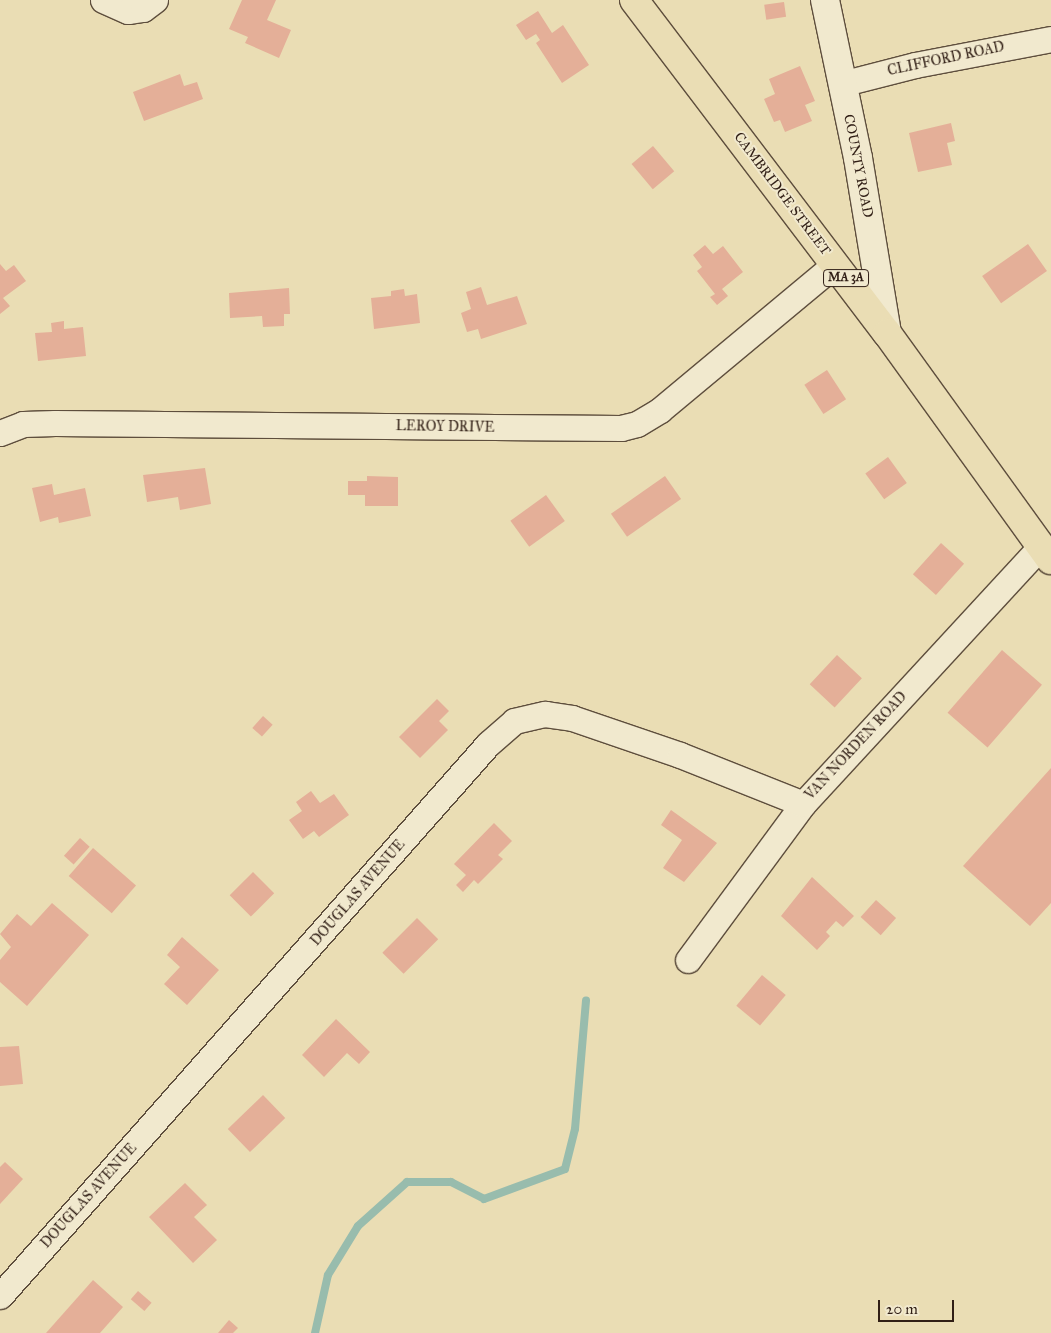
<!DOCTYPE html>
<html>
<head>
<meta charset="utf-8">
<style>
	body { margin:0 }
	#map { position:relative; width:1051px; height:1333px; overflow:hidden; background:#eaddb4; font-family:"IM FELL Great Primer",serif }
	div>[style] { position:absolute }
	.stream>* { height:8px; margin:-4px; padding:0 4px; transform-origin:4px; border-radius:4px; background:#98bcad }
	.building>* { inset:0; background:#e4af98; transform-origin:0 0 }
	.roads { filter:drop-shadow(1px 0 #5e4e3d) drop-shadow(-1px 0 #5e4e3d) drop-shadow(0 1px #5e4e3d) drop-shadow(0 -1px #5e4e3d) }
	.minor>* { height:25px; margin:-12.5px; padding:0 12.5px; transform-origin:12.5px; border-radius:12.5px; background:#f1e9ce }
	.tertiary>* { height:28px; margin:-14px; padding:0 14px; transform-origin:14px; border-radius:14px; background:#f1e9ce }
	.primary>* { height:28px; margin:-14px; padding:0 14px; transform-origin:14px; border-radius:14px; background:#eaddb4 }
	span { translate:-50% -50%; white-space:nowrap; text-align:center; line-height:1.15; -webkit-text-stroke:4px #f1e9ce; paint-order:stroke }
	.shield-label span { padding:1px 4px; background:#f1e9ce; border:1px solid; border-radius:4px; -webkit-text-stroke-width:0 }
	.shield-label { font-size:12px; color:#301e15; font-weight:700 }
	.street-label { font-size:14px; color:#301e15 }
	.scale { position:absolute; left:878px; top:1300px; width:76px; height:22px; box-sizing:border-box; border:2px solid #301e15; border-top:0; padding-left:6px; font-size:15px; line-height:18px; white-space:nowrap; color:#301e15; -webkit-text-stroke:4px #f1e9ce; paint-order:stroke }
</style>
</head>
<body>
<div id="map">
	<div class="stream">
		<i style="left:315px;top:1333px;width:59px;rotate:-77.4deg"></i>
		<i style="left:328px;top:1275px;width:57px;rotate:-58.5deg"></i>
		<i style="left:358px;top:1226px;width:66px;rotate:-41.9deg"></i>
		<i style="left:407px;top:1182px;width:44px"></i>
		<i style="left:451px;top:1182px;width:37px;rotate:27deg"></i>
		<i style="left:484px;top:1199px;width:86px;rotate:-20.3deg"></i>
		<i style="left:565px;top:1169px;width:41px;rotate:-76deg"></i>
		<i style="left:575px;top:1129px;width:129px;rotate:-85.1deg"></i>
	</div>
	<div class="building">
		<i style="clip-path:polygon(242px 0,276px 0,267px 20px,291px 30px,279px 58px,245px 43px,248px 37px,229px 29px)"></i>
		<i style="left:784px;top:2px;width:15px;height:20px;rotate:82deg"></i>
		<i style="clip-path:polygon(538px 11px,552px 33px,563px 25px,589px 65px,562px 83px,536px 43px,540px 40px,536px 34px,526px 40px,516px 25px)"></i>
		<i style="clip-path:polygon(800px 66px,815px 101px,805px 105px,812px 121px,785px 132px,780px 120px,774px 122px,764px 99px,775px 94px,769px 79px)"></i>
		<i style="clip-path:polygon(180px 74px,184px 86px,197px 82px,203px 99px,144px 121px,133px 92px)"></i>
		<i style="clip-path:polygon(951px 123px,955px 141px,947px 143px,952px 165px,918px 172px,909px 133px)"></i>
		<i style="left:653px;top:146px;width:33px;height:28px;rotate:50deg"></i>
		<i style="left:1028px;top:244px;width:33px;height:56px;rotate:55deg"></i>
		<i style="clip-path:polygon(705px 245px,713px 254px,723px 246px,743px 272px,722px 289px,728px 296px,717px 305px,710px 297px,715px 294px,697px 271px,702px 267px,693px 255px)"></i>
		<i style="clip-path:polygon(0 264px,6px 271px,14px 265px,26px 281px,3px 298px,10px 306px,0 314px)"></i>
		<i style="clip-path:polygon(481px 287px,487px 305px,517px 296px,527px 324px,481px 339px,478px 329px,467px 332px,461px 313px,471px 309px,466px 292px)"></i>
		<i style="clip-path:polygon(289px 288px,290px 314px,284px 314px,284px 326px,263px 327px,262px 316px,230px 318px,229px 293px)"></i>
		<i style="clip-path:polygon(404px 289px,405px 296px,417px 294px,420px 323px,374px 329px,371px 298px,391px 296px,391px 291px)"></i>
		<i style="clip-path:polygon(64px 321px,64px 329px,83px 327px,86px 356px,38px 361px,35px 333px,52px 332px,51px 323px)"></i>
		<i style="left:827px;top:370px;width:35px;height:27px;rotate:57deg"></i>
		<i style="left:888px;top:457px;width:32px;height:28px;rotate:54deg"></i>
		<i style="clip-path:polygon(205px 468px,211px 504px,180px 510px,178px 497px,147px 502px,143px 475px)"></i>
		<i style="clip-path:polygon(367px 476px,398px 477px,398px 506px,365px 506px,365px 495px,348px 495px,348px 481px,367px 481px)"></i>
		<i style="left:665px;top:476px;width:28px;height:66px;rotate:55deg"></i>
		<i style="clip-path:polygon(52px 484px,54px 495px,85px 488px,91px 516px,59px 523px,58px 517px,40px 522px,32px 488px)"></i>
		<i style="left:546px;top:495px;width:32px;height:44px;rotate:54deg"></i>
		<i style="left:941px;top:543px;width:31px;height:42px;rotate:42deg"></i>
		<i style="left:1002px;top:650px;width:53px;height:83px;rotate:41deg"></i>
		<i style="left:837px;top:655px;width:34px;height:40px;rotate:43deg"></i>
		<i style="clip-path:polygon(437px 699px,449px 711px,439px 721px,448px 730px,420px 758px,399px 737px)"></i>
		<i style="left:263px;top:716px;width:13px;height:16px;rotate:42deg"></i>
		<i style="clip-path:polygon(1051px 768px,1051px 903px,1030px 926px,963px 866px)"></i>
		<i style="clip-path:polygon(311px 791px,320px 803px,334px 794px,349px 815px,319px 837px,314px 831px,303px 839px,289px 820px,302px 811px,296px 802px)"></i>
		<i style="clip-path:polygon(671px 810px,717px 843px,684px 882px,663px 868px,682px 840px,661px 825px)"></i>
		<i style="clip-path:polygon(494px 823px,512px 841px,498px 855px,503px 859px,478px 884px,474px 880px,463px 892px,456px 885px,466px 875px,454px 864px)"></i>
		<i style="left:80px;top:838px;width:13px;height:24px;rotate:42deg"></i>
		<i style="left:93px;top:848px;width:57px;height:37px;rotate:41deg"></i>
		<i style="left:253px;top:872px;width:30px;height:33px;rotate:45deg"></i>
		<i style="clip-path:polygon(812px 877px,854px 916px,843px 927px,836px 921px,826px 932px,830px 936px,817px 950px,781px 916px)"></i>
		<i style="left:876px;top:900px;width:27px;height:23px;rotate:42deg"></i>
		<i style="clip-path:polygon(52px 903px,89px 935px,27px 1006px,0 982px,0 960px,11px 947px,0 934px,17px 914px,31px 926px)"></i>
		<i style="left:417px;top:918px;width:30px;height:49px;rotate:45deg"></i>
		<i style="clip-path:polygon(182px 937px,219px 970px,187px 1005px,164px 984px,180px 967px,167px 955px)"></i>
		<i style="left:762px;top:975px;width:31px;height:40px;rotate:40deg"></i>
		<i style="clip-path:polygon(336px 1019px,370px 1052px,359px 1064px,347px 1053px,324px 1077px,302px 1055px)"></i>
		<i style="clip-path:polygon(19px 1046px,23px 1084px,0 1086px,0 1047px)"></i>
		<i style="left:263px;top:1095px;width:32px;height:49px;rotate:46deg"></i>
		<i style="clip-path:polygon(5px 1162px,23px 1179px,0 1204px,0 1167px)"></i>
		<i style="clip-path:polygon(185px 1183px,207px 1205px,194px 1217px,217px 1240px,193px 1263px,149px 1217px)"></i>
		<i style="clip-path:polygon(93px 1280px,123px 1307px,100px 1333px,46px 1333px)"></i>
		<i style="left:138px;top:1291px;width:18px;height:11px;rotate:41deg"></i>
		<i style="clip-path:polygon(229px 1320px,238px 1328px,233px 1333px,218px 1333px)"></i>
	</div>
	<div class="roads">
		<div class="minor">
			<i style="left:103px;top:0;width:27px;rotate:24deg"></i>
			<i style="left:128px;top:11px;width:15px;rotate:-8deg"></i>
			<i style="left:143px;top:9px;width:15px;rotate:-37deg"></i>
			<i style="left:841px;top:84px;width:76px;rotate:-14.4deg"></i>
			<i style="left:915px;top:65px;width:138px;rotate:-10.8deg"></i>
			<i style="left:0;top:433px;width:25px;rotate:-21deg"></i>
			<i style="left:23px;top:424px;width:32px;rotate:-2deg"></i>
			<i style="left:55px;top:423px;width:566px;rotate:0.51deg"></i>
			<i style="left:621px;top:428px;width:16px;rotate:-14deg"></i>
			<i style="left:637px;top:424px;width:27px;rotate:-31deg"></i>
			<i style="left:660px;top:410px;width:228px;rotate:-39.8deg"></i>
			<i style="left:688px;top:960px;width:194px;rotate:-53.6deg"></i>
			<i style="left:803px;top:804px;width:351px;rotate:-47.3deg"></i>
			<i style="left:0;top:1296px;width:737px;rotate:-48.52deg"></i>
			<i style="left:488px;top:744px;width:35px;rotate:-41deg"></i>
			<i style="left:514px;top:721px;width:32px;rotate:-13deg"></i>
			<i style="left:545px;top:714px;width:27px;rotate:8deg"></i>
			<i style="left:572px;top:718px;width:114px;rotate:18.9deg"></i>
			<i style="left:680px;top:755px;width:132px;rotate:21.7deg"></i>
		</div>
		<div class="tertiary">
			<i style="left:825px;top:0;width:161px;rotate:78.2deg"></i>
			<i style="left:858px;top:158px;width:177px;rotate:80.6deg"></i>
		</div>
		<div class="primary">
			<i style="left:634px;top:0;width:418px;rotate:52.8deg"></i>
			<i style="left:887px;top:333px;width:280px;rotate:54.2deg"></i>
		</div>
	</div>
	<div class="shield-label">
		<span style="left:846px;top:278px">MA 3A</span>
	</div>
	<div class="street-label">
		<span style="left:946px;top:59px;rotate:-12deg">CLIFFORD ROAD</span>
		<span style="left:858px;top:166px;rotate:79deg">COUNTY ROAD</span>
		<span style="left:782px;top:194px;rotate:53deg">CAMBRIDGE STREET</span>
		<span style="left:445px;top:427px;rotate:1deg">LEROY DRIVE</span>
		<span style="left:856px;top:746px;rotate:-47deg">VAN NORDEN ROAD</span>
		<span style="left:358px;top:893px;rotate:-49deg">DOUGLAS AVENUE</span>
		<span style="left:89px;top:1196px;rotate:-48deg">DOUGLAS AVENUE</span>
	</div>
	<div class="scale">20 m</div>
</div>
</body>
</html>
